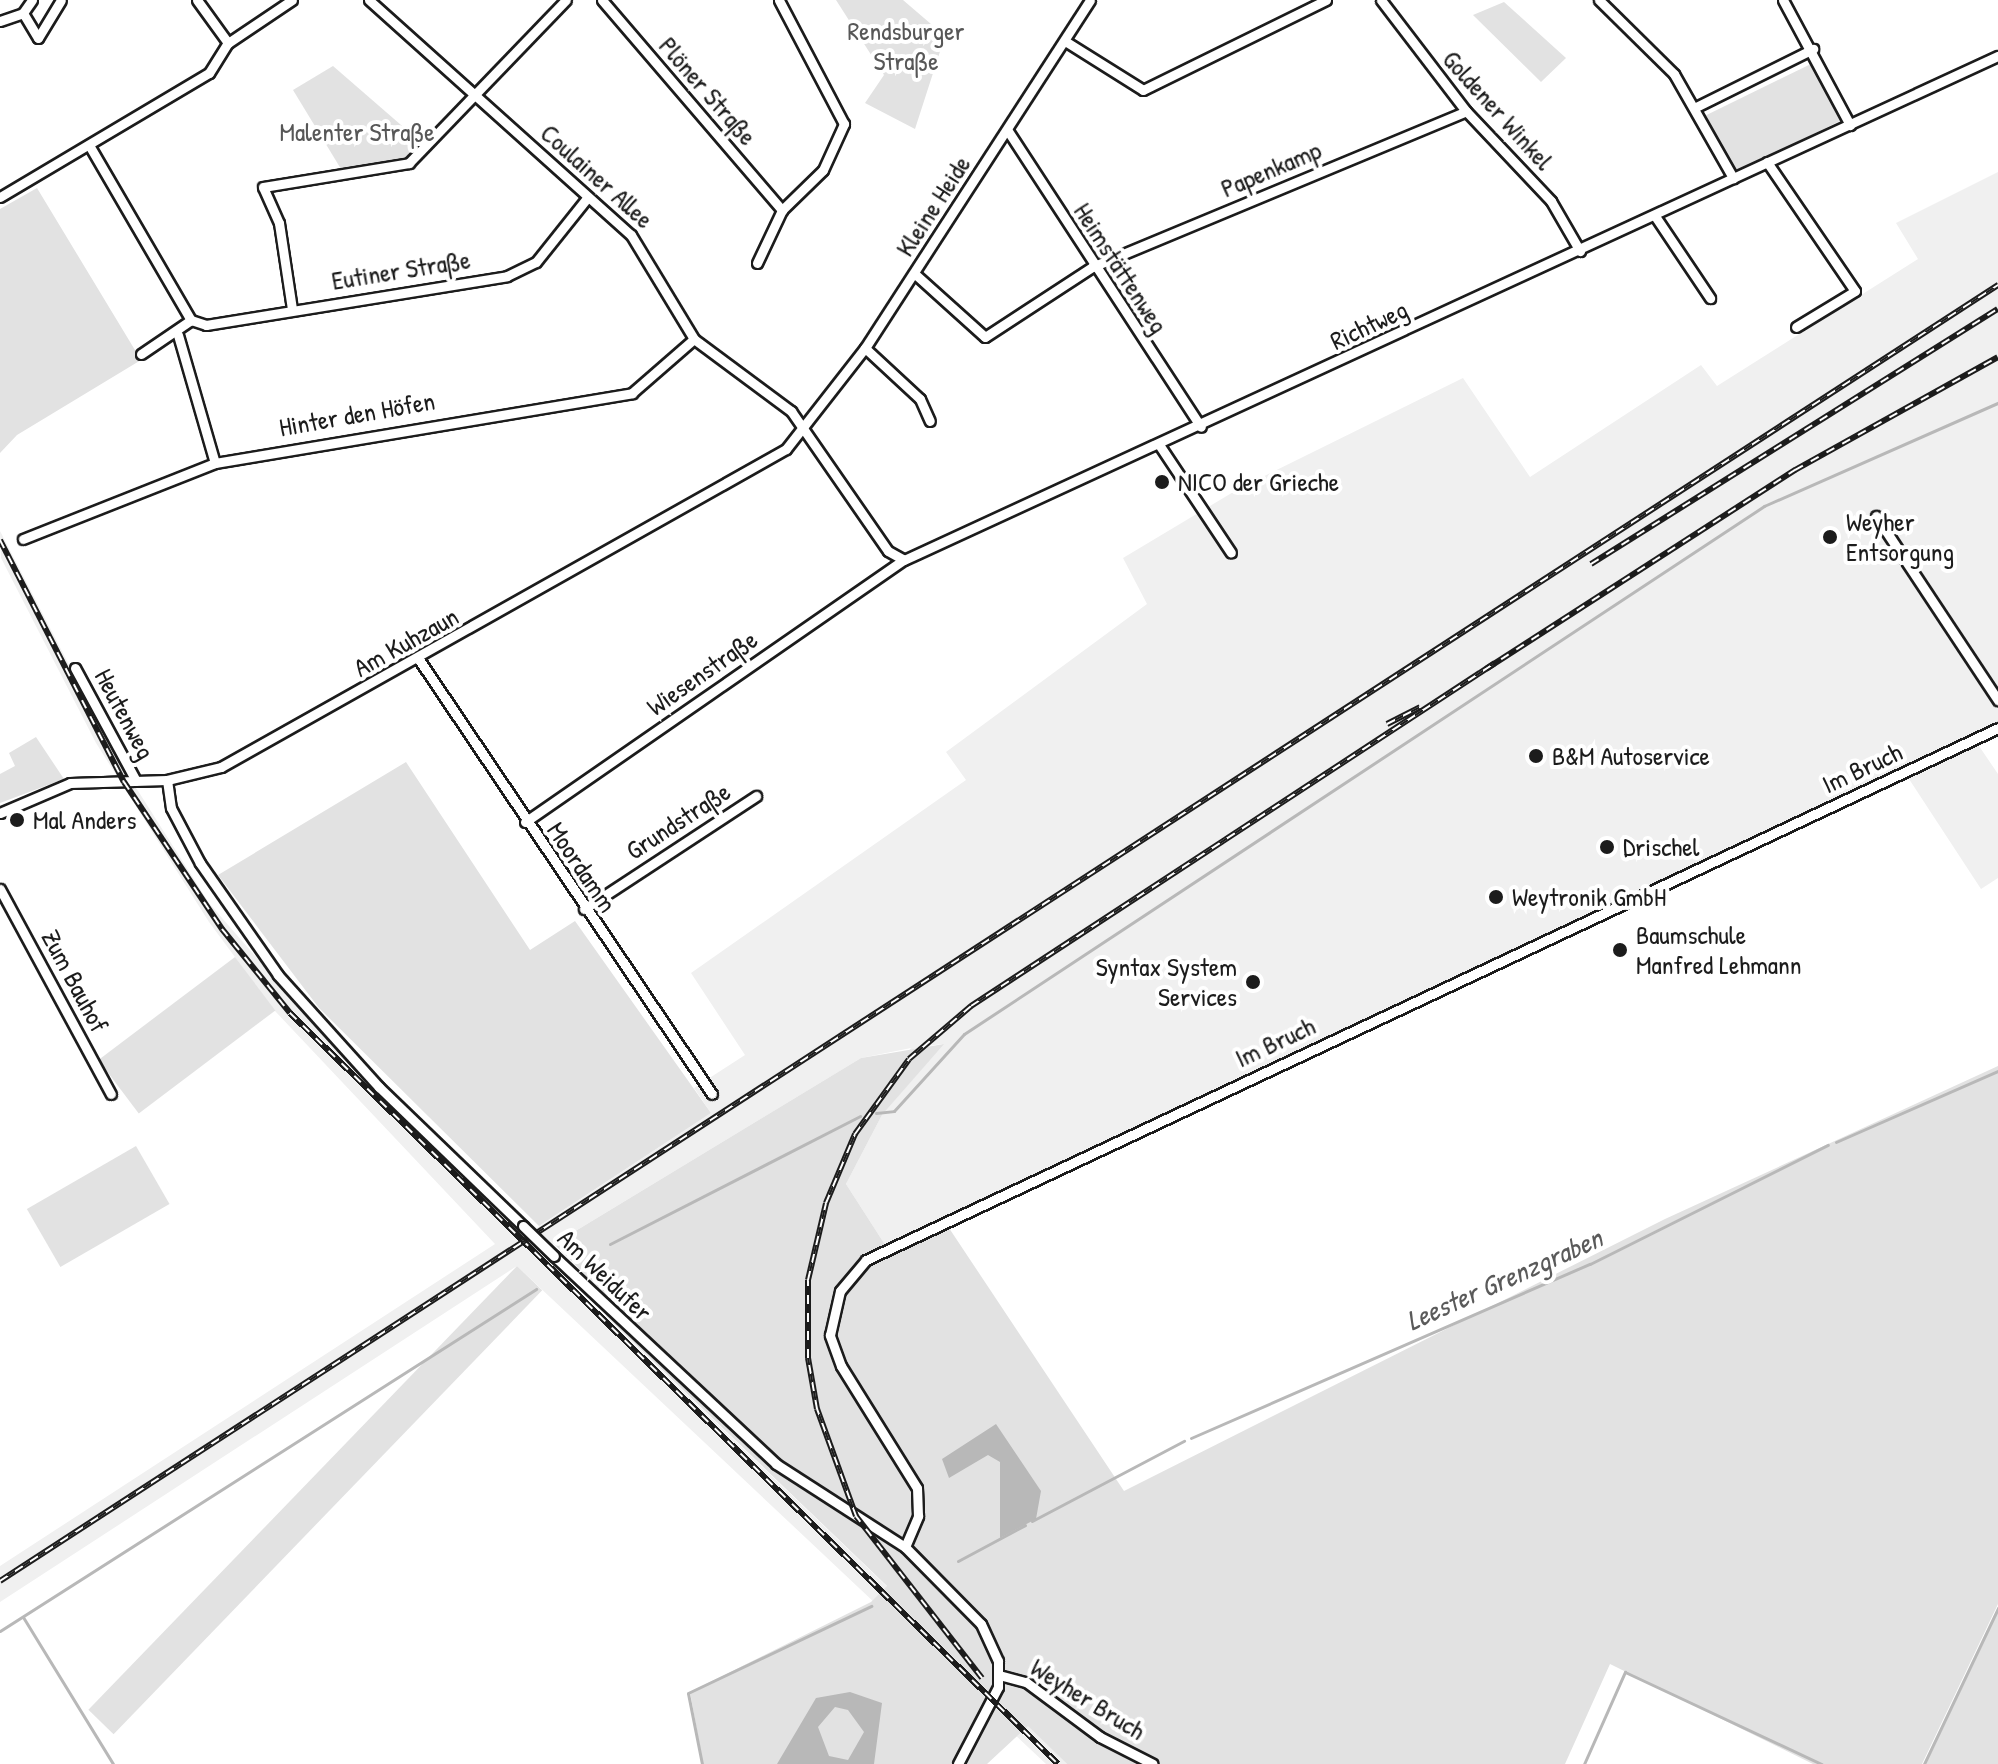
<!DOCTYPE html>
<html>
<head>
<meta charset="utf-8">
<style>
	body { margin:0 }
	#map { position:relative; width:1998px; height:1764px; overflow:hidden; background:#fff; font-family:"Patrick Hand",sans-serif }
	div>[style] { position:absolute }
	.built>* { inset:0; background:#f0f0f0 }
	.green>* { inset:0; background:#e2e2e2; transform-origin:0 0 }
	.water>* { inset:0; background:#b8b8b8 }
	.stream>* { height:3px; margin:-1.5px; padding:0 1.5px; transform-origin:1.5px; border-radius:1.5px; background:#b8b8b8 }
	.roads { filter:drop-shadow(2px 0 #1c1c1c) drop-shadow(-2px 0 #1c1c1c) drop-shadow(0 2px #1c1c1c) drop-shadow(0 -2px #1c1c1c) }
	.minor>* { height:9px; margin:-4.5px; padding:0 4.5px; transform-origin:4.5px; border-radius:4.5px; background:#fff }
	.rail>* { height:6px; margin-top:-3px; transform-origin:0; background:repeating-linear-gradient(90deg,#fff 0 9px,#1c1c1c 0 18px); box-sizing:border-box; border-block:2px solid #1c1c1c }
	.bridges { filter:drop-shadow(2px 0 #1c1c1c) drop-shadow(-2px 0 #1c1c1c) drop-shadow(0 2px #1c1c1c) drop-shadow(0 -2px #1c1c1c) }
	.minor-bridge>* { height:9px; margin:-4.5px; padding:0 4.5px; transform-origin:4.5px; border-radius:4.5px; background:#fff }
	.dots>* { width:22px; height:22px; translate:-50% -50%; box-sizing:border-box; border:4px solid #fff; border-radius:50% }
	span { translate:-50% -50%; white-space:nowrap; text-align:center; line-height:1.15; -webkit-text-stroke:8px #fff; paint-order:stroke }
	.park-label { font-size:26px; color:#575757 }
	.street-label { font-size:26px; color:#1c1c1c }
	.poi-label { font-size:26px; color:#1c1c1c }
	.left { translate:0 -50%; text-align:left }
	.right { translate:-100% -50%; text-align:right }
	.water-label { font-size:28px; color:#5a5a5a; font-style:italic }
</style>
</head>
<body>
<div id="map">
	<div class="built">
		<i style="clip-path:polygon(evenodd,1998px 172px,1998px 737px,1979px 746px,1998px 774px,1998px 878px,1981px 889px,1909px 779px,891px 1254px,846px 1184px,882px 1115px,943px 1044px,927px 1046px,859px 1137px,828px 1209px,811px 1317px,819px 1398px,849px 1492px,896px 1567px,994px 1691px,1067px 1764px,1046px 1764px,517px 1266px,0 1602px,0 1566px,495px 1244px,275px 1011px,209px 922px,96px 743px,1px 558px,0 531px,116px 756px,209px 903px,366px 1083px,523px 1237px,711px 1113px,694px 1088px,745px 1055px,691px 973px,966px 780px,946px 752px,1147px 604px,1123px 558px,1240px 488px,1463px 378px,1530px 477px,1701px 365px,1717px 386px,1918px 259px,1896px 223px,1998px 172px,911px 1048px,850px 1133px,821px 1206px,799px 1318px,807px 1402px,836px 1485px,865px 1538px,946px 1643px,539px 1253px,861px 1058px,911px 1048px)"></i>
	</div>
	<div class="green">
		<i style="clip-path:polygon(836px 0,903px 0,945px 36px,915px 129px,865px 103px,884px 75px)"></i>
		<i style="clip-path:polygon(1504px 2px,1566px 58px,1541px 82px,1473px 15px)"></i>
		<i style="left:1813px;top:63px;width:64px;height:119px;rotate:64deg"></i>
		<i style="clip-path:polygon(333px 66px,416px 138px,407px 157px,341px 169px,293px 90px)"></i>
		<i style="clip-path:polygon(37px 188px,141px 360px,17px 435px,0 453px,0 209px)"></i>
		<i style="clip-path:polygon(36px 737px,64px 779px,0 803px,0 774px,15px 766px,9px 753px)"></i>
		<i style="clip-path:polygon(406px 762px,530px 950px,575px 921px,711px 1113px,539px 1226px,319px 1008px,218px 875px)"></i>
		<i style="left:235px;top:957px;width:67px;height:171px;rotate:53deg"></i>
		<i style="clip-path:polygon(944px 1044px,882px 1115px,846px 1184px,891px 1254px,949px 1228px,1124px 1491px,1665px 1219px,1998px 1066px,1998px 1604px,1922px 1764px,1813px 1764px,1610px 1664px,1565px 1764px,1067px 1764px,1028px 1726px,987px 1764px,703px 1764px,690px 1692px,871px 1602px,887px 1586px,606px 1316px,615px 1304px,554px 1244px,861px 1058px)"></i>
		<i style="left:136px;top:1146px;width:67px;height:126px;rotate:60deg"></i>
		<i style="left:517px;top:1266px;width:35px;height:617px;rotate:44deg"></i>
		<i style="clip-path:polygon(1998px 1612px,1998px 1764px,1926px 1764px)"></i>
	</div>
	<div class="water">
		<i style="clip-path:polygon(996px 1424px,1041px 1491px,1036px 1519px,1000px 1538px,1000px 1462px,988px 1455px,949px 1478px,942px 1459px)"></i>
		<i style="clip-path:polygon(evenodd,850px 1692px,882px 1703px,874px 1764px,777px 1764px,816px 1698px,850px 1692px,835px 1707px,848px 1710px,864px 1732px,848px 1760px,829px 1756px,818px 1727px,835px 1707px)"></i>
	</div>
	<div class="stream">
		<i style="left:876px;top:1113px;width:18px;rotate:-6deg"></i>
		<i style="left:894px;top:1111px;width:104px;rotate:-47.7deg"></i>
		<i style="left:964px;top:1034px;width:959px;rotate:-33.42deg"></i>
		<i style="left:1764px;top:506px;width:256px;rotate:-23.8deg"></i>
		<i style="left:1836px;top:1142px;width:177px;rotate:-23.7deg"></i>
		<i style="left:610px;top:1244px;width:281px;rotate:-27.1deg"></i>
		<i style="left:1191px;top:1438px;width:435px;rotate:-23.6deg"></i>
		<i style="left:1590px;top:1264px;width:266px;rotate:-26.6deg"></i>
		<i style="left:1032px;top:1521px;width:172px;rotate:-27.8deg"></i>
		<i style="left:958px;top:1561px;width:76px;rotate:-28.2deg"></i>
		<i style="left:23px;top:1617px;width:172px;rotate:58.5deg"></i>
		<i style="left:0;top:1631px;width:636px;rotate:-32.54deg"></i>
		<i style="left:702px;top:1764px;width:72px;rotate:-101.2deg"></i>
		<i style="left:688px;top:1693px;width:203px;rotate:-25.4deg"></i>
		<i style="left:1584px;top:1764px;width:101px;rotate:-66deg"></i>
		<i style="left:1625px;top:1672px;width:217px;rotate:25.1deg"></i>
		<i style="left:1924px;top:1764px;width:173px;rotate:-64.6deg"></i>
	</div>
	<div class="roads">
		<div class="minor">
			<i style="left:32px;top:0;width:16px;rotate:125deg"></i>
			<i style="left:23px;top:13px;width:29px;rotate:59deg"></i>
			<i style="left:38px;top:38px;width:44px;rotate:-58.8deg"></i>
			<i style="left:197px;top:0;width:53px;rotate:54.2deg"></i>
			<i style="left:369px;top:0;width:352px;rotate:41.9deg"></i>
			<i style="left:631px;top:235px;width:122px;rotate:58.8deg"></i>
			<i style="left:694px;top:339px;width:121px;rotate:36.6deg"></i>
			<i style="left:791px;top:411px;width:170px;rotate:55.3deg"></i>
			<i style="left:888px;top:551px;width:18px;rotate:29deg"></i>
			<i style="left:904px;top:560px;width:1205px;rotate:-24.74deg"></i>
			<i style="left:602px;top:0;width:277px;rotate:49.4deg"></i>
			<i style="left:1381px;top:0;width:140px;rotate:52.6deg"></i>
			<i style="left:1466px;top:111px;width:124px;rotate:46.6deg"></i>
			<i style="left:1551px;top:201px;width:58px;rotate:59.9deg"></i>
			<i style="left:1599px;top:0;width:105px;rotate:44.6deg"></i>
			<i style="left:1674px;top:74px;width:120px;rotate:60.4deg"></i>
			<i style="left:1783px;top:0;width:142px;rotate:61.8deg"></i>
			<i style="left:0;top:21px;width:24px;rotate:-19deg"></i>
			<i style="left:1065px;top:41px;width:92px;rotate:32.1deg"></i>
			<i style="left:1143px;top:90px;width:204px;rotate:-26.2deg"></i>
			<i style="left:1696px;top:107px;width:131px;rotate:-26.4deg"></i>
			<i style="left:1008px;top:131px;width:353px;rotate:56.9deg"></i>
			<i style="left:89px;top:145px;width:203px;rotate:59.8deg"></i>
			<i style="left:1767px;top:162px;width:156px;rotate:55.7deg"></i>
			<i style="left:1855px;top:291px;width:69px;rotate:148.6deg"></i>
			<i style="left:0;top:197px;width:243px;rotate:-30.7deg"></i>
			<i style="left:209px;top:73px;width:36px;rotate:-58deg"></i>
			<i style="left:228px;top:43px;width:77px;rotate:-33.9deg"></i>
			<i style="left:1655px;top:216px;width:99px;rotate:56.1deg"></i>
			<i style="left:757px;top:263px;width:59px;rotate:-64.7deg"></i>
			<i style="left:782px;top:210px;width:57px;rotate:-44.3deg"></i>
			<i style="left:823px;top:170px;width:51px;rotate:-65.5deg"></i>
			<i style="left:844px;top:124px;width:140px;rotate:-117.7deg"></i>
			<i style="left:915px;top:274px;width:94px;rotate:42deg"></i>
			<i style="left:985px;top:337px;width:128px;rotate:-33.2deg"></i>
			<i style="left:1092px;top:267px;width:405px;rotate:-22.6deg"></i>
			<i style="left:292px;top:309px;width:87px;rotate:-98.6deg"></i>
			<i style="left:279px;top:223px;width:39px;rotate:-114deg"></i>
			<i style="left:263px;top:187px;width:148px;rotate:-9.3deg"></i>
			<i style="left:409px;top:163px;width:226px;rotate:-46.1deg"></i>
			<i style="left:178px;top:335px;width:133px;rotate:73.9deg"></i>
			<i style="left:865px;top:348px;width:75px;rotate:42.8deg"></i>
			<i style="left:920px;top:399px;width:24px;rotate:66deg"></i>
			<i style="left:141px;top:354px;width:60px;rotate:-34.2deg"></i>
			<i style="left:191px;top:320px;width:16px;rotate:18deg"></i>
			<i style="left:206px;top:325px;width:305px;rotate:-9.2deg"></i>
			<i style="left:507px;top:276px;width:32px;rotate:-26deg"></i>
			<i style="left:536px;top:262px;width:82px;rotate:-51.4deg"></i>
			<i style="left:1160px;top:446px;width:128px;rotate:56.4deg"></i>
			<i style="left:1876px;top:516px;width:221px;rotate:56.5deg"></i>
			<i style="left:23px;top:539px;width:206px;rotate:-21.6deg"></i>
			<i style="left:215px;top:463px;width:423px;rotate:-9.5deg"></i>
			<i style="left:632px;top:393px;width:82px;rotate:-41.1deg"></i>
			<i style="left:420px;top:661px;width:522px;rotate:56.01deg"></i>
			<i style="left:75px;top:668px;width:128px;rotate:61.6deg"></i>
			<i style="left:167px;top:780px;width:28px;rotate:82deg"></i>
			<i style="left:171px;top:808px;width:62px;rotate:62.2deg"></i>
			<i style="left:200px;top:863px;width:136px;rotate:55.1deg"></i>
			<i style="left:278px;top:975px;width:151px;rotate:48deg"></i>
			<i style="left:379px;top:1087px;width:200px;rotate:44deg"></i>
			<i style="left:0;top:813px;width:76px;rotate:-23.2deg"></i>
			<i style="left:70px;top:783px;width:97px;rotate:-1.8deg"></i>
			<i style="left:167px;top:780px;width:56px;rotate:-13.5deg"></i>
			<i style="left:221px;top:767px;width:648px;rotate:-29.37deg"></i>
			<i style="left:786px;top:449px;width:128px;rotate:-52deg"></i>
			<i style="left:865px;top:348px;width:414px;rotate:-57.1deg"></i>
			<i style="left:525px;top:822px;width:461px;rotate:-34.7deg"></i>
			<i style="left:0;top:889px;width:233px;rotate:61.6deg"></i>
			<i style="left:584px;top:909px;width:206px;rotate:-33.3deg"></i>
			<i style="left:554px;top:1256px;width:304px;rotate:43.1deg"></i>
			<i style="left:776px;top:1464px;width:153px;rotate:32.8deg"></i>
			<i style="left:905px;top:1547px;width:108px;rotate:45.4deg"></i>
			<i style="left:981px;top:1624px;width:41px;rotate:65.3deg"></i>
			<i style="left:998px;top:1661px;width:26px;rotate:90deg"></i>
			<i style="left:998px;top:1687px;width:87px;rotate:117.5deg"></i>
			<i style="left:905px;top:1547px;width:34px;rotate:-67deg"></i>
			<i style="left:918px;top:1516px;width:28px;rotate:-92deg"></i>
			<i style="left:917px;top:1488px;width:144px;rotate:-121.9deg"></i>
			<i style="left:841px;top:1366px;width:33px;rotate:-110deg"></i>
			<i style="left:830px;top:1335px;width:45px;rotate:-77.2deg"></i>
			<i style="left:840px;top:1291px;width:40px;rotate:-50deg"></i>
			<i style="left:866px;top:1260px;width:1251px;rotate:-25.17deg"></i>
			<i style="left:999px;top:1675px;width:28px;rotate:15deg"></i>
			<i style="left:1026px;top:1682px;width:92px;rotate:36.6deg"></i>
			<i style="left:1100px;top:1737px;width:59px;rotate:27deg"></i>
		</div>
	</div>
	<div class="rail">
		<i style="left:0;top:540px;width:272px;rotate:62.9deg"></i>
		<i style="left:124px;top:782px;width:177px;rotate:56.3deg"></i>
		<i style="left:222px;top:929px;width:108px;rotate:51deg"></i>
		<i style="left:290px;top:1013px;width:1074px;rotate:44.36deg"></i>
		<i style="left:1591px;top:564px;width:480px;rotate:-32.1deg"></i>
		<i style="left:1486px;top:669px;width:368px;rotate:-32.8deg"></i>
		<i style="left:1795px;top:470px;width:232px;rotate:-29.1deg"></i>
		<i style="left:1387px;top:724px;width:37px;rotate:-27deg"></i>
		<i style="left:0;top:1581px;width:2382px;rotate:-32.97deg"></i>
		<i style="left:982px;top:1678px;width:205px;rotate:-127.9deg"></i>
		<i style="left:856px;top:1516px;width:114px;rotate:-110deg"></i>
		<i style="left:817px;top:1409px;width:52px;rotate:-100deg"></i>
		<i style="left:808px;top:1358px;width:78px;rotate:-90deg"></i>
		<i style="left:808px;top:1280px;width:79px;rotate:-76.8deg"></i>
		<i style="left:826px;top:1203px;width:75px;rotate:-67.2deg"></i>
		<i style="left:855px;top:1134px;width:92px;rotate:-54.2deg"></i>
		<i style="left:909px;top:1059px;width:82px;rotate:-40.5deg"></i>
		<i style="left:971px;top:1006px;width:626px;rotate:-33.21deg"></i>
	</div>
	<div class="bridges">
		<div class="minor-bridge">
			<i style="left:523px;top:1226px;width:43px;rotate:44.1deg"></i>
		</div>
	</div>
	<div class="dots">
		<i style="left:1162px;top:482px;background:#1c1c1c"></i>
		<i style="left:1830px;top:537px;background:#1c1c1c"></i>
		<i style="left:1536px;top:756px;background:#1c1c1c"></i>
		<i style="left:17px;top:820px;background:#1c1c1c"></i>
		<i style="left:1607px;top:847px;background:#1c1c1c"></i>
		<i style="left:1496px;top:897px;background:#1c1c1c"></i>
		<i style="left:1620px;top:950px;background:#1c1c1c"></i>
		<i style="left:1253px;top:982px;background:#1c1c1c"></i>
	</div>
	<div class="park-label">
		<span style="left:906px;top:46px">Rendsburger<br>Straße</span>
		<span style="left:357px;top:132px">Malenter Straße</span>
	</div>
	<div class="street-label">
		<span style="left:708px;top:91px;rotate:49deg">Plöner Straße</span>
		<span style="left:1498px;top:110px;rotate:48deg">Goldener Winkel</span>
		<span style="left:1271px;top:169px;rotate:-23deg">Papenkamp</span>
		<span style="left:597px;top:176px;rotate:42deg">Coulainer Allee</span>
		<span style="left:933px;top:206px;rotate:-57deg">Kleine Heide</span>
		<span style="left:1121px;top:268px;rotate:57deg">Heimstättenweg</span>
		<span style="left:401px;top:270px;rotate:-9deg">Eutiner Straße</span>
		<span style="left:1369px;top:325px;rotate:-25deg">Richtweg</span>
		<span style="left:357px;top:414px;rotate:-10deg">Hinter den Höfen</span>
		<span style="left:406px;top:642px;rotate:-29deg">Am Kuhzaun</span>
		<span style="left:702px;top:673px;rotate:-35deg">Wiesenstraße</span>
		<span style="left:125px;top:714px;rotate:62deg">Heutenweg</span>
		<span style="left:1862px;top:768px;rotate:-25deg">Im Bruch</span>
		<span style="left:678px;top:821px;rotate:-33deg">Grundstraße</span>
		<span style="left:582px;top:867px;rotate:56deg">Moordamm</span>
		<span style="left:75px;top:981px;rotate:62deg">Zum Bauhof</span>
		<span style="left:1275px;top:1042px;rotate:-25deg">Im Bruch</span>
		<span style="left:605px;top:1275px;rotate:44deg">Am Weidufer</span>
		<span style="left:1088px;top:1699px;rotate:32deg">Weyher Bruch</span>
	</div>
	<div class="poi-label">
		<span class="left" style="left:1178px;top:482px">NICO der Grieche</span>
		<span class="left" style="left:1846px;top:537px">Weyher<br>Entsorgung</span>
		<span class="left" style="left:1552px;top:756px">B&amp;M Autoservice</span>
		<span class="left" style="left:33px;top:820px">Mal Anders</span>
		<span class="left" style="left:1623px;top:847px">Drischel</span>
		<span class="left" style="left:1512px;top:897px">Weytronik GmbH</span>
		<span class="left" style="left:1636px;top:950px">Baumschule<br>Manfred Lehmann</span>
		<span class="right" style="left:1237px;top:982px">Syntax System<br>Services</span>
	</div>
	<div class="water-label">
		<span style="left:1504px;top:1279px;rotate:-24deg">Leester Grenzgraben</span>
	</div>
</div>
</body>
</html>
